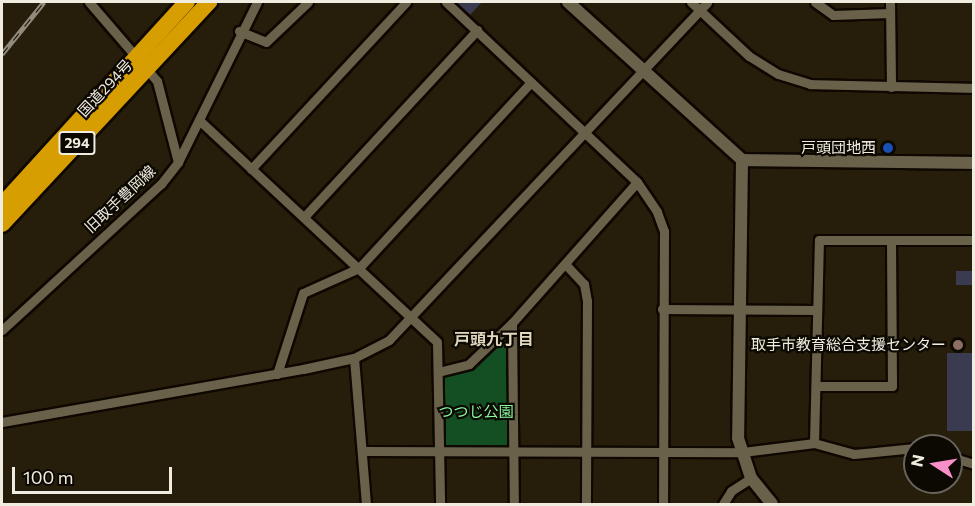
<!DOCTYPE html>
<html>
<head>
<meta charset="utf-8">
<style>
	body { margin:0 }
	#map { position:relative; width:975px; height:506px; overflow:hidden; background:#261e0a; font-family:Commissioner,"Noto Sans JP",sans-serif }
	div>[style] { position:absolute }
	.green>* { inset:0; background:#134f22 }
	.building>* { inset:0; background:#3a3b50; transform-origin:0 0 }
	.roads { filter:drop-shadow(2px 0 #0f0800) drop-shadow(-2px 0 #0f0800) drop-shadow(0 2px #0f0800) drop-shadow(0 -2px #0f0800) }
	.street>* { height:9px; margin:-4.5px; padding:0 4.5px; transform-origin:4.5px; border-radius:4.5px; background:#6a614b }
	.secondary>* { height:12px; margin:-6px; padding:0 6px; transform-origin:6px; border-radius:6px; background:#6a614b }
	.highway>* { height:16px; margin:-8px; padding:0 8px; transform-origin:8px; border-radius:8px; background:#d79e02 }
	.rail>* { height:5px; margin-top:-2.5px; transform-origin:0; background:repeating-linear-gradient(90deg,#0c0903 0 9px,#928b7b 0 18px); box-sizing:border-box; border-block:2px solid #928b7b }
	.dots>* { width:16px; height:16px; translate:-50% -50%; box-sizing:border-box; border:3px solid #0c0903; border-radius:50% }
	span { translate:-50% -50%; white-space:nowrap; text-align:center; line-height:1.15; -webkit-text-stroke:4.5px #0c0903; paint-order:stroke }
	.shield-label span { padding:2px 4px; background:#0c0903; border:2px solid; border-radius:4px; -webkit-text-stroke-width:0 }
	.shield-label { font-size:14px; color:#f1ece0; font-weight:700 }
	.street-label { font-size:15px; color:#f1ece0 }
	.poi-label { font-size:15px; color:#f1ece0 }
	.right { translate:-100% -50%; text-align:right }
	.park-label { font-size:15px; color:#8af69d }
	.neighbourhood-label { font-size:16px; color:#e2d8bf; font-weight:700 }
	.frame { position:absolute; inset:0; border:3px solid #f1ece0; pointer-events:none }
	.north { position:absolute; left:903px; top:434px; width:60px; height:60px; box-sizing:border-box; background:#0c0903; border:2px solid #68645b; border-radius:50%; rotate:282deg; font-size:16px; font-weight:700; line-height:24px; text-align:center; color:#f1ece0 }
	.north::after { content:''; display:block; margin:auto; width:21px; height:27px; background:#f98fc8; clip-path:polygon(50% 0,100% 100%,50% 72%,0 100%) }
	.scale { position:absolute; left:12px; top:467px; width:160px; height:27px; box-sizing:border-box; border:3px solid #f1ece0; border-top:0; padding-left:8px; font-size:18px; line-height:21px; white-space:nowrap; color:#f1ece0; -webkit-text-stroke:4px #0c0903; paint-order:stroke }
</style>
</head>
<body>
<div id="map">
	<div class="green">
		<i style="clip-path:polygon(512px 323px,513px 451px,439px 451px,438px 372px,469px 364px)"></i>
	</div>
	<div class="building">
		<i style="clip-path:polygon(455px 2px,482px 2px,470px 15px)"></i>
		<i style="left:956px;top:271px;width:18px;height:14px"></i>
		<i style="left:947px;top:353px;width:27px;height:78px"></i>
	</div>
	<div class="roads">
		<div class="street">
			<i style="left:89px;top:2px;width:104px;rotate:49.3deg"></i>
			<i style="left:157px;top:81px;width:84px;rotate:75.5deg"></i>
			<i style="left:446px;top:2px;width:262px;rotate:43.3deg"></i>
			<i style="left:637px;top:182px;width:36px;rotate:56deg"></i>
			<i style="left:657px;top:212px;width:20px;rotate:70deg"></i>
			<i style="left:664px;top:231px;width:273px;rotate:90.2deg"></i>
			<i style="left:691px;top:2px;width:79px;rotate:43deg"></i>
			<i style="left:749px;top:56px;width:34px;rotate:32deg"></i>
			<i style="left:778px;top:74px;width:34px;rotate:17deg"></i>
			<i style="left:810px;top:84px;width:164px;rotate:1.4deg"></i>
			<i style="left:815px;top:2px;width:22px;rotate:36deg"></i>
			<i style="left:833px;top:15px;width:57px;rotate:-2deg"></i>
			<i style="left:890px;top:2px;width:85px;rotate:89.3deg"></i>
			<i style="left:239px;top:31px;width:29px;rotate:22deg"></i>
			<i style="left:266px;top:42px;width:58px;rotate:-43.6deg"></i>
			<i style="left:199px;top:120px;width:325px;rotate:43deg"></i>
			<i style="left:437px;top:342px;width:162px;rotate:88.9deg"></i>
			<i style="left:251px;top:169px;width:228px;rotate:-47.1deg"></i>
			<i style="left:304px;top:217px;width:255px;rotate:-47.2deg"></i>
			<i style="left:567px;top:266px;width:25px;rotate:47deg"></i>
			<i style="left:584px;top:284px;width:17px;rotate:80deg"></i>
			<i style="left:587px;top:301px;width:203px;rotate:90.3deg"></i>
			<i style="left:662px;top:309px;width:155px;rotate:0.4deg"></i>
			<i style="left:512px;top:323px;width:181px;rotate:89.4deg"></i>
			<i style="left:2px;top:330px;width:216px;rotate:-42.6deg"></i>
			<i style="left:161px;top:184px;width:28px;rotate:-52deg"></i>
			<i style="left:178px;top:162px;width:178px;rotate:-63.7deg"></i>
			<i style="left:354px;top:358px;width:146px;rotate:85.3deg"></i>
			<i style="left:438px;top:372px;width:32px;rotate:-14deg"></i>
			<i style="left:469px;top:364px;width:59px;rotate:-43.6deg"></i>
			<i style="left:512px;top:323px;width:188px;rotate:-48.4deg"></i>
			<i style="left:277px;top:374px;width:85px;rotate:-72.2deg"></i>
			<i style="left:303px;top:293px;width:61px;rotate:-24.1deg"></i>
			<i style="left:359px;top:268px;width:253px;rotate:-47.2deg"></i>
			<i style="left:816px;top:386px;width:76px"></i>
			<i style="left:892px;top:386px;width:146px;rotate:-90.4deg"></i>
			<i style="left:2px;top:422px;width:306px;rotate:-10deg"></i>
			<i style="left:303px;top:369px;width:52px;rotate:-12.2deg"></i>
			<i style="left:354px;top:358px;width:39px;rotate:-27deg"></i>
			<i style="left:389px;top:340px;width:464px;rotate:-46.7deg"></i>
			<i style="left:814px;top:443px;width:203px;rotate:-88.6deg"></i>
			<i style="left:819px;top:240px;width:155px"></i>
			<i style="left:363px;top:451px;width:380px;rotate:0.2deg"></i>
			<i style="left:743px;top:452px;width:72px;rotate:-7.2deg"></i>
			<i style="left:814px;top:443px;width:41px;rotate:15.4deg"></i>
			<i style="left:854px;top:454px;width:61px;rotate:-5.6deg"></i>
			<i style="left:951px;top:457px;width:24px;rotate:17deg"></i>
			<i style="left:723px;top:504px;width:15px;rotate:-58deg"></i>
			<i style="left:731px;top:491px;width:24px;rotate:-33deg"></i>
		</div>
		<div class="secondary">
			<i style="left:568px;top:2px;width:235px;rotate:42.2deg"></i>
			<i style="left:742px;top:160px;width:232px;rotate:0.7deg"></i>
			<i style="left:742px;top:160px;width:278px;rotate:90.8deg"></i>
			<i style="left:738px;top:438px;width:42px;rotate:72deg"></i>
			<i style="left:751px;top:478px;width:33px;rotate:51deg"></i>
		</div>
		<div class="highway">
			<i style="left:2px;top:205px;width:275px;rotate:-47.7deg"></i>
			<i style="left:2px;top:224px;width:304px;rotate:-47deg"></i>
		</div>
	</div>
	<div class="rail">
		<i style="left:2px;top:54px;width:67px;rotate:-51.1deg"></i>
	</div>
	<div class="dots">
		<i style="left:888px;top:148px;background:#1a4fb4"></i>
		<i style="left:958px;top:345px;background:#8d6e63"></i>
	</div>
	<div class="shield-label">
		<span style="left:77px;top:143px">294</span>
	</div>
	<div class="street-label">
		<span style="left:105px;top:88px;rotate:-47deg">国道294号</span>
		<span style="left:120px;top:199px;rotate:-43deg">旧取手豊岡線</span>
	</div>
	<div class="poi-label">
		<span class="right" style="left:876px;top:148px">戸頭団地西</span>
		<span class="right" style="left:946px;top:345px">取手市教育総合支援センター</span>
	</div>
	<div class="park-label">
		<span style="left:476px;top:412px">つつじ公園</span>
	</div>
	<div class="neighbourhood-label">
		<span style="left:494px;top:339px">戸頭九丁目</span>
	</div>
	<div class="frame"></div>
	<div class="north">N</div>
	<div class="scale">100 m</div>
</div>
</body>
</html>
